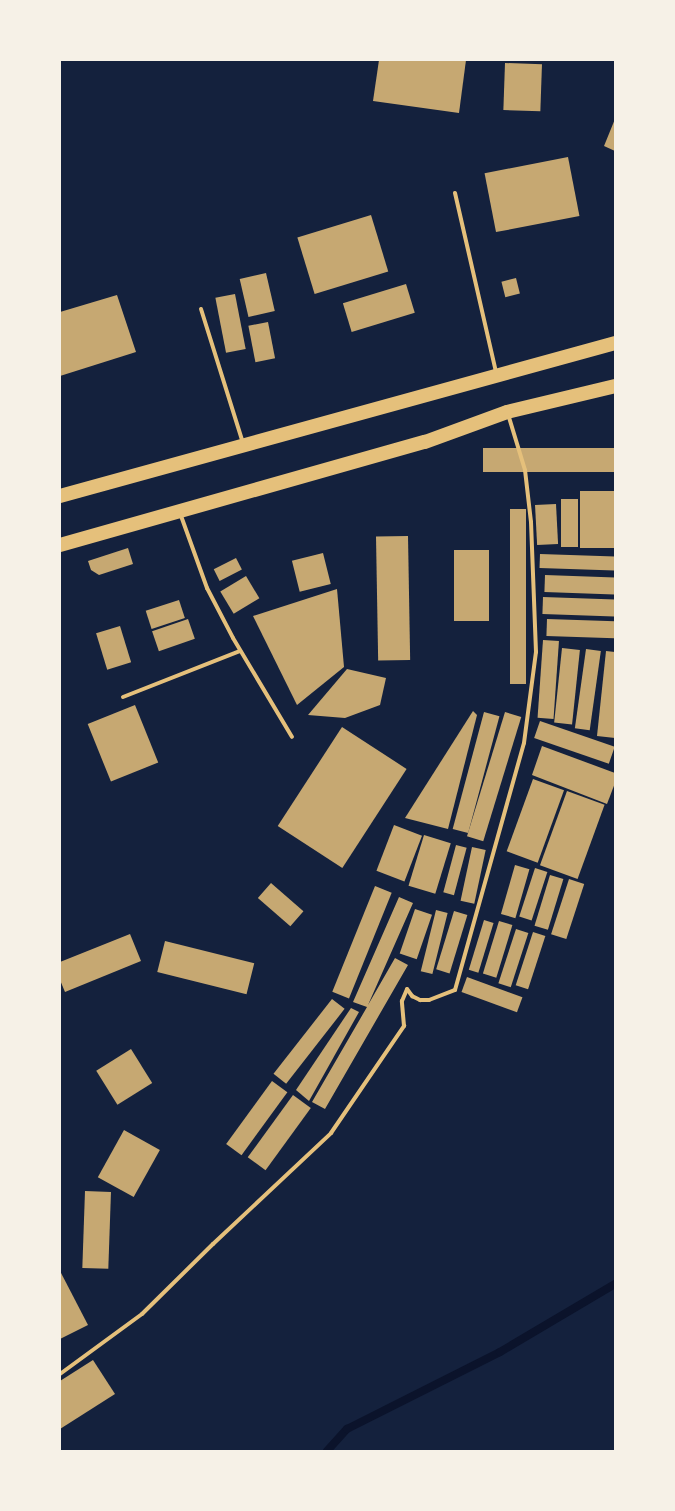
<!DOCTYPE html>
<html>
<head>
<meta charset="utf-8">
<style>
	body { margin:0 }
	#map { position:relative; width:675px; height:1511px; overflow:hidden; background:#14213d; font-family:"Playfair Display",serif }
	div>[style] { position:absolute }
	.stream>* { height:8px; margin:-4px; padding:0 4px; transform-origin:4px; border-radius:4px; background:#0b132b }
	.building>* { inset:0; background:#c6a872; transform-origin:0 0 }
	.service>* { height:4px; margin:-2px; padding:0 2px; transform-origin:2px; border-radius:2px; background:#e5c07b }
	.trunk>* { height:14px; margin:-7px; padding:0 7px; transform-origin:7px; border-radius:7px; background:#e5c07b }
	span { translate:-50% -50%; white-space:nowrap; text-align:center; line-height:1.15; -webkit-text-stroke:5px #f6f1e7; paint-order:stroke }
	.frame { position:absolute; inset:0; border:61px solid #f6f1e7; pointer-events:none }
</style>
</head>
<body>
<div id="map">
	<div class="stream">
		<i style="left:327px;top:1451px;width:30px;rotate:-48deg"></i>
		<i style="left:347px;top:1429px;width:171px;rotate:-26.7deg"></i>
		<i style="left:500px;top:1352px;width:134px;rotate:-30.6deg"></i>
	</div>
	<div class="building">
		<i style="clip-path:polygon(379px 60px,466px 60px,459px 113px,373px 101px)"></i>
		<i style="left:505px;top:63px;width:37px;height:47px;rotate:2deg"></i>
		<i style="clip-path:polygon(615px 119px,615px 151px,604px 146px)"></i>
		<i style="left:568px;top:157px;width:60px;height:85px;rotate:79deg"></i>
		<i style="left:371px;top:215px;width:59px;height:77px;rotate:73deg"></i>
		<i style="left:266px;top:273px;width:39px;height:27px;rotate:77deg"></i>
		<i style="left:516px;top:278px;width:16px;height:15px;rotate:76deg"></i>
		<i style="left:406px;top:284px;width:30px;height:66px;rotate:73deg"></i>
		<i style="left:235px;top:294px;width:56px;height:20px;rotate:79deg"></i>
		<i style="clip-path:polygon(117px 295px,136px 352px,60px 376px,60px 312px)"></i>
		<i style="left:268px;top:322px;width:37px;height:20px;rotate:79deg"></i>
		<i style="left:615px;top:448px;width:24px;height:132px;rotate:90deg"></i>
		<i style="left:615px;top:491px;width:57px;height:35px;rotate:90deg"></i>
		<i style="left:561px;top:499px;width:17px;height:48px"></i>
		<i style="left:556px;top:504px;width:40px;height:21px;rotate:87deg"></i>
		<i style="left:510px;top:509px;width:16px;height:175px"></i>
		<i style="left:408px;top:536px;width:124px;height:32px;rotate:89deg"></i>
		<i style="clip-path:polygon(128px 548px,133px 564px,99px 575px,91px 570px,88px 561px)"></i>
		<i style="left:454px;top:550px;width:35px;height:71px"></i>
		<i style="left:323px;top:553px;width:32px;height:32px;rotate:76deg"></i>
		<i style="left:540px;top:554px;width:75px;height:14px;rotate:2deg"></i>
		<i style="left:236px;top:558px;width:13px;height:25px;rotate:63deg"></i>
		<i style="left:545px;top:575px;width:70px;height:17px;rotate:2deg"></i>
		<i style="left:246px;top:576px;width:26px;height:30px;rotate:59deg"></i>
		<i style="clip-path:polygon(337px 589px,344px 667px,297px 705px,253px 616px)"></i>
		<i style="left:543px;top:597px;width:72px;height:17px;rotate:2deg"></i>
		<i style="left:179px;top:600px;width:19px;height:35px;rotate:72deg"></i>
		<i style="left:188px;top:619px;width:21px;height:38px;rotate:71deg"></i>
		<i style="left:547px;top:619px;width:68px;height:17px;rotate:2deg"></i>
		<i style="left:120px;top:626px;width:38px;height:25px;rotate:73deg"></i>
		<i style="left:543px;top:640px;width:16px;height:78px;rotate:4deg"></i>
		<i style="left:562px;top:648px;width:18px;height:75px;rotate:6deg"></i>
		<i style="left:586px;top:649px;width:15px;height:80px;rotate:8deg"></i>
		<i style="clip-path:polygon(606px 651px,615px 652px,615px 738px,597px 736px)"></i>
		<i style="clip-path:polygon(347px 669px,386px 678px,380px 705px,345px 718px,308px 715px)"></i>
		<i style="left:135px;top:705px;width:62px;height:51px;rotate:68deg"></i>
		<i style="clip-path:polygon(473px 711px,477px 715px,448px 829px,405px 818px)"></i>
		<i style="left:484px;top:712px;width:16px;height:121px;rotate:15deg"></i>
		<i style="left:505px;top:712px;width:17px;height:130px;rotate:17deg"></i>
		<i style="left:540px;top:721px;width:79px;height:18px;rotate:19deg"></i>
		<i style="left:342px;top:727px;width:77px;height:118px;rotate:33deg"></i>
		<i style="clip-path:polygon(542px 746px,615px 773px,615px 783px,607px 804px,532px 775px)"></i>
		<i style="left:533px;top:779px;width:33px;height:77px;rotate:20deg"></i>
		<i style="left:567px;top:791px;width:40px;height:79px;rotate:20deg"></i>
		<i style="left:394px;top:825px;width:30px;height:49px;rotate:21deg"></i>
		<i style="left:424px;top:835px;width:28px;height:53px;rotate:17deg"></i>
		<i style="left:456px;top:845px;width:11px;height:49px;rotate:15deg"></i>
		<i style="left:472px;top:847px;width:14px;height:55px;rotate:12deg"></i>
		<i style="left:515px;top:865px;width:15px;height:51px;rotate:16deg"></i>
		<i style="left:535px;top:868px;width:13px;height:51px;rotate:18deg"></i>
		<i style="left:550px;top:875px;width:14px;height:53px;rotate:17deg"></i>
		<i style="left:569px;top:879px;width:16px;height:58px;rotate:18deg"></i>
		<i style="left:271px;top:883px;width:43px;height:20px;rotate:41deg"></i>
		<i style="left:375px;top:886px;width:18px;height:114px;rotate:22deg"></i>
		<i style="clip-path:polygon(399px 897px,413px 903px,368px 1005px,395px 958px,408px 965px,325px 1109px,312px 1102px,367px 1007px,353px 1002px)"></i>
		<i style="left:415px;top:909px;width:18px;height:47px;rotate:19deg"></i>
		<i style="left:436px;top:910px;width:12px;height:63px;rotate:14deg"></i>
		<i style="left:454px;top:911px;width:14px;height:61px;rotate:17deg"></i>
		<i style="left:484px;top:920px;width:10px;height:52px;rotate:17deg"></i>
		<i style="left:499px;top:921px;width:14px;height:55px;rotate:17deg"></i>
		<i style="left:516px;top:929px;width:13px;height:57px;rotate:18deg"></i>
		<i style="left:533px;top:932px;width:13px;height:56px;rotate:18deg"></i>
		<i style="clip-path:polygon(130px 934px,141px 961px,65px 992px,60px 980px,60px 962px)"></i>
		<i style="left:165px;top:941px;width:92px;height:32px;rotate:14deg"></i>
		<i style="left:467px;top:977px;width:59px;height:16px;rotate:20deg"></i>
		<i style="left:332px;top:999px;width:16px;height:95px;rotate:38deg"></i>
		<i style="clip-path:polygon(351px 1008px,359px 1012px,309px 1101px,296px 1090px)"></i>
		<i style="left:131px;top:1049px;width:40px;height:41px;rotate:58deg"></i>
		<i style="left:272px;top:1081px;width:19px;height:78px;rotate:36deg"></i>
		<i style="left:293px;top:1095px;width:22px;height:77px;rotate:36deg"></i>
		<i style="left:124px;top:1130px;width:41px;height:54px;rotate:29deg"></i>
		<i style="left:85px;top:1191px;width:26px;height:77px;rotate:2deg"></i>
		<i style="clip-path:polygon(60px 1271px,88px 1325px,60px 1339px)"></i>
		<i style="clip-path:polygon(93px 1360px,115px 1394px,60px 1429px,60px 1381px)"></i>
	</div>
	<div class="service">
		<i style="left:455px;top:193px;width:184px;rotate:77.1deg"></i>
		<i style="left:201px;top:309px;width:140px;rotate:72.6deg"></i>
		<i style="left:180px;top:513px;width:80px;rotate:70.2deg"></i>
		<i style="left:207px;top:588px;width:56px;rotate:62.5deg"></i>
		<i style="left:233px;top:638px;width:115px;rotate:59.2deg"></i>
		<i style="left:123px;top:697px;width:126px;rotate:-21.5deg"></i>
		<i style="left:60px;top:1374px;width:102px;rotate:-36.2deg"></i>
		<i style="left:142px;top:1314px;width:100px;rotate:-44.6deg"></i>
		<i style="left:213px;top:1244px;width:162px;rotate:-43.2deg"></i>
		<i style="left:331px;top:1133px;width:130px;rotate:-55.7deg"></i>
		<i style="left:404px;top:1026px;width:25px;rotate:-95deg"></i>
		<i style="left:402px;top:1001px;width:13px;rotate:-67deg"></i>
		<i style="left:407px;top:989px;width:9px;rotate:54deg"></i>
		<i style="left:412px;top:996px;width:9px;rotate:27deg"></i>
		<i style="left:420px;top:1000px;width:9px"></i>
		<i style="left:429px;top:1000px;width:28px;rotate:-21deg"></i>
		<i style="left:455px;top:990px;width:256px;rotate:-74.4deg"></i>
		<i style="left:524px;top:743px;width:92px;rotate:-82.5deg"></i>
		<i style="left:536px;top:652px;width:130px;rotate:-92.2deg"></i>
		<i style="left:531px;top:522px;width:52px;rotate:-96.6deg"></i>
		<i style="left:525px;top:470px;width:59px;rotate:-106.9deg"></i>
	</div>
	<div class="trunk">
		<i style="left:60px;top:496px;width:576px;rotate:-15.41deg"></i>
		<i style="left:60px;top:545px;width:379px;rotate:-15.8deg"></i>
		<i style="left:425px;top:442px;width:87px;rotate:-20.1deg"></i>
		<i style="left:507px;top:412px;width:111px;rotate:-13.5deg"></i>
	</div>
	<div class="frame"></div>
</div>
</body>
</html>
